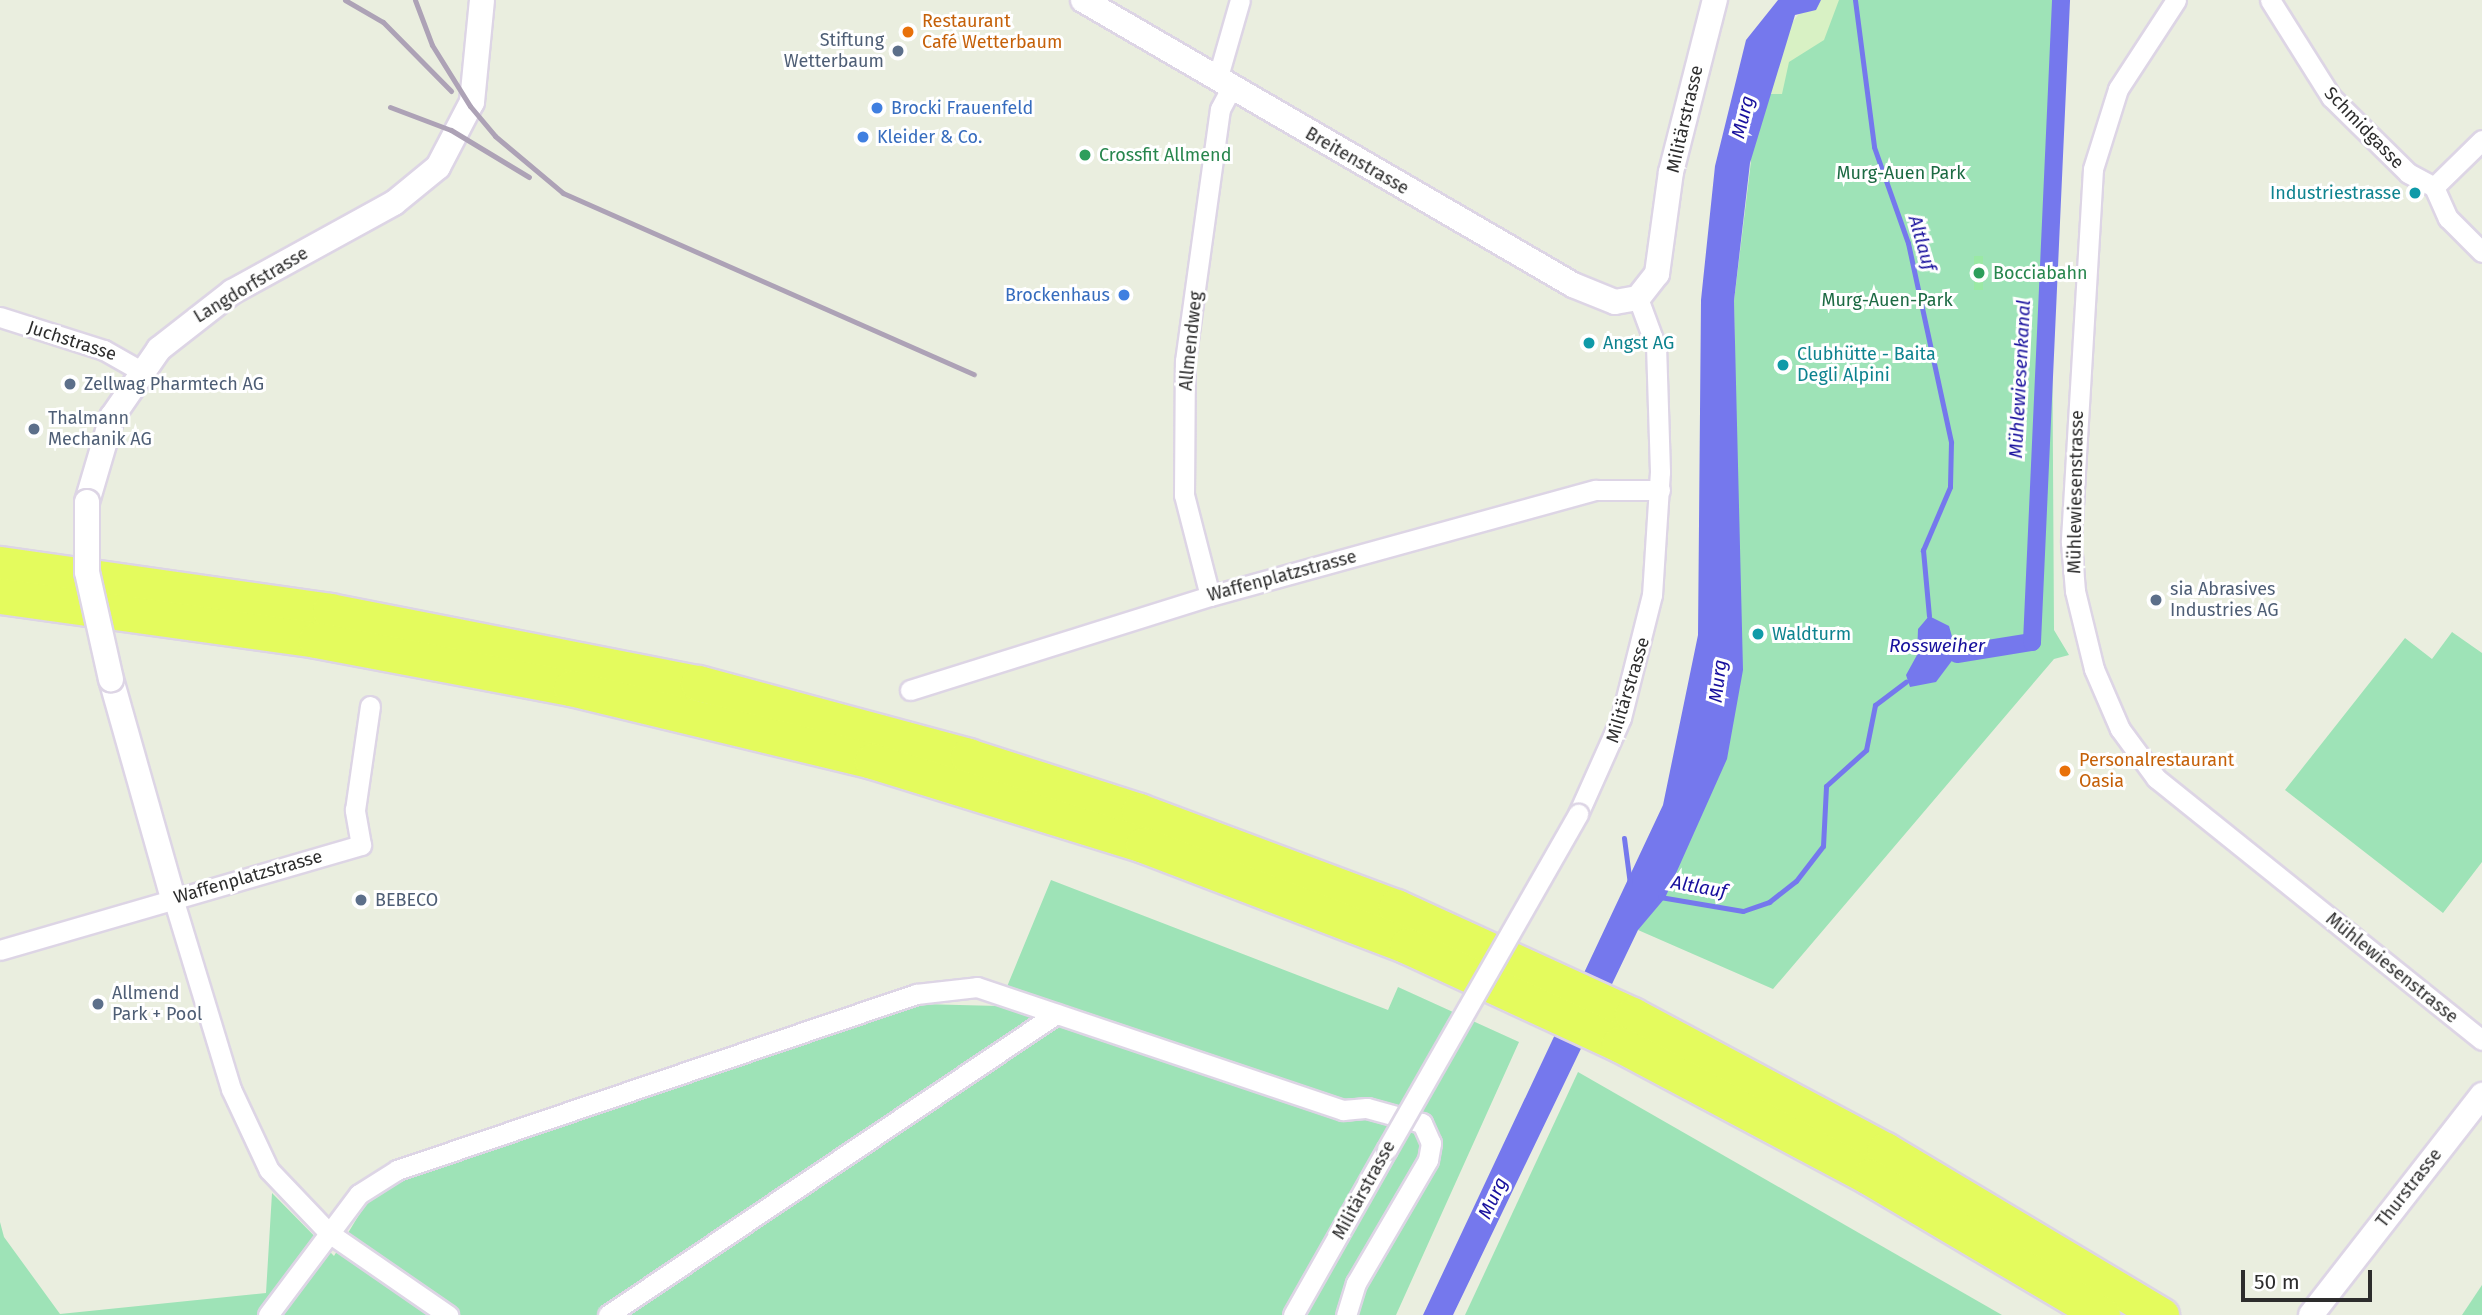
<!DOCTYPE html>
<html>
<head>
<meta charset="utf-8">
<style>
	body { margin:0 }
	#map { position:relative; width:2482px; height:1315px; overflow:hidden; background:#eaeedf; font-family:"Fira Sans",sans-serif }
	div>[style] { position:absolute }
	.green>* { inset:0; background:#9ee3b7 }
	.sand>* { inset:0; background:#d8f1c4 }
	.pitch>* { inset:0; background:#9ae9a4; transform-origin:0 0 }
	.water>* { inset:0; background:#7578ed }
	.stream>* { height:5px; margin:-2.5px; padding:0 2.5px; transform-origin:2.5px; border-radius:2.5px; background:#7578ed }
	.canal>* { height:18px; margin:-9px; padding:0 9px; transform-origin:9px; border-radius:9px; background:#7578ed }
	.roads { filter:drop-shadow(2px 0 #ddd5e5) drop-shadow(-2px 0 #ddd5e5) drop-shadow(0 2px #ddd5e5) drop-shadow(0 -2px #ddd5e5) }
	.minor>* { height:19px; margin:-9.5px; padding:0 9.5px; transform-origin:9.5px; border-radius:9.5px; background:#fff }
	.tertiary>* { height:24px; margin:-12px; padding:0 12px; transform-origin:12px; border-radius:12px; background:#fff }
	.motorway>* { height:35px; margin:-17.5px; padding:0 17.5px; transform-origin:17.5px; border-radius:17.5px; background:#e4fb5d }
	.rail>* { height:5px; margin:-2.5px; padding:0 2.5px; transform-origin:2.5px; border-radius:2.5px; background:#ada2b6 }
	.bridges { filter:drop-shadow(2px 0 #ddd5e5) drop-shadow(-2px 0 #ddd5e5) drop-shadow(0 2px #ddd5e5) drop-shadow(0 -2px #ddd5e5) }
	.minor-bridge>* { height:19px; margin:-9.5px; padding:0 9.5px; transform-origin:9.5px; border-radius:9.5px; background:#fff }
	.tertiary-bridge>* { height:24px; margin:-12px; padding:0 12px; transform-origin:12px; border-radius:12px; background:#fff }
	.dots>* { width:19px; height:19px; translate:-50% -50%; box-sizing:border-box; border:4px solid #fff; border-radius:50% }
	span { translate:-50% -50%; white-space:nowrap; text-align:center; line-height:1.15; -webkit-text-stroke:6px #fff; paint-order:stroke }
	.food-label { font-size:18px; color:#c56008 }
	.left { translate:0 -50%; text-align:left }
	.service-label { font-size:18px; color:#4e5e75 }
	.right { translate:-100% -50%; text-align:right }
	.shop-label { font-size:18px; color:#366cbe }
	.street-label { font-size:18px; color:#2d2d2d }
	.leisure-label { font-size:18px; color:#27864d }
	.park-label { font-size:18px; color:#1c6a43 }
	.culture-label { font-size:18px; color:#0d838f }
	.water-label { font-size:19px; color:#18109d; font-style:italic }
	.scale { position:absolute; left:2241px; top:1270px; width:131px; height:32px; box-sizing:border-box; border:4px solid #2d2d2d; border-top:0; padding-left:9px; font-size:21px; line-height:24px; white-space:nowrap; color:#2d2d2d; -webkit-text-stroke:5px #fff; paint-order:stroke }
</style>
</head>
<body>
<div id="map">
	<div class="green">
		<i style="clip-path:polygon(1816px 0,2059px 0,2051px 130px,2054px 630px,2069px 655px,2054px 659px,1773px 989px,1638px 930px,1738px 696px,1734px 301px,1751px 161px,1749px 96px)"></i>
		<i style="clip-path:polygon(2452px 632px,2482px 653px,2482px 862px,2443px 913px,2285px 790px,2405px 638px,2432px 659px)"></i>
		<i style="clip-path:polygon(1051px 880px,1388px 1010px,1398px 987px,1519px 1042px,1396px 1315px,0 1315px,0 1222px,4px 1237px,60px 1314px,266px 1293px,272px 1193px,334px 1256px,365px 1205px,401px 1178px,920px 1004px,999px 1006px)"></i>
		<i style="clip-path:polygon(1578px 1072px,2002px 1315px,1465px 1315px)"></i>
		<i style="clip-path:polygon(2482px 1285px,2482px 1315px,2462px 1315px)"></i>
	</div>
	<div class="sand">
		<i style="clip-path:polygon(1810px 0,1839px 0,1824px 40px,1789px 62px,1782px 94px,1766px 94px,1780px 38px)"></i>
	</div>
	<div class="pitch">
		<i style="left:1974px;top:256px;width:9px;height:34px"></i>
	</div>
	<div class="water">
		<i style="clip-path:polygon(1778px 0,1821px 0,1816px 10px,1795px 15px,1750px 163px,1734px 301px,1743px 670px,1727px 759px,1665px 898px,1638px 930px,1453px 1315px,1423px 1315px,1663px 805px,1698px 635px,1701px 300px,1715px 166px,1746px 40px)"></i>
		<i style="clip-path:polygon(1929px 616px,1949px 626px,1957px 654px,1936px 682px,1910px 687px,1906px 675px,1917px 655px,1918px 629px)"></i>
	</div>
	<div class="stream">
		<i style="left:1855px;top:0;width:148px;rotate:82.6deg"></i>
		<i style="left:1874px;top:147px;width:102px;rotate:70.5deg"></i>
		<i style="left:1908px;top:243px;width:204px;rotate:77.8deg"></i>
		<i style="left:1951px;top:442px;width:45px;rotate:91.3deg"></i>
		<i style="left:1950px;top:487px;width:69px;rotate:113.2deg"></i>
		<i style="left:1923px;top:550px;width:66px;rotate:84.8deg"></i>
		<i style="left:1624px;top:838px;width:46px;rotate:82.6deg"></i>
		<i style="left:1660px;top:897px;width:84px;rotate:9.6deg"></i>
		<i style="left:1743px;top:911px;width:28px;rotate:-19deg"></i>
		<i style="left:1769px;top:902px;width:34px;rotate:-38deg"></i>
		<i style="left:1796px;top:881px;width:44px;rotate:-52.4deg"></i>
		<i style="left:1823px;top:846px;width:60px;rotate:-87.1deg"></i>
		<i style="left:1826px;top:786px;width:54px;rotate:-42deg"></i>
		<i style="left:1866px;top:750px;width:46px;rotate:-78.7deg"></i>
		<i style="left:1875px;top:705px;width:39px;rotate:-37deg"></i>
	</div>
	<div class="canal">
		<i style="left:1957px;top:654px;width:76px;rotate:-9.1deg"></i>
		<i style="left:2032px;top:642px;width:643px;rotate:-87.41deg"></i>
	</div>
	<div class="roads">
		<div class="minor">
			<i style="left:2176px;top:0;width:106px;rotate:123.1deg"></i>
			<i style="left:2118px;top:89px;width:84px;rotate:107.4deg"></i>
			<i style="left:2093px;top:169px;width:374px;rotate:93.4deg"></i>
			<i style="left:2071px;top:542px;width:49px;rotate:85.3deg"></i>
			<i style="left:2075px;top:591px;width:80px;rotate:76.3deg"></i>
			<i style="left:2094px;top:669px;width:65px;rotate:66.6deg"></i>
			<i style="left:2120px;top:729px;width:61px;rotate:53.7deg"></i>
			<i style="left:2156px;top:778px;width:418px;rotate:38.8deg"></i>
			<i style="left:2270px;top:0;width:115px;rotate:57.8deg"></i>
			<i style="left:2331px;top:97px;width:108px;rotate:44.6deg"></i>
			<i style="left:2408px;top:173px;width:30px;rotate:28deg"></i>
			<i style="left:2434px;top:187px;width:67px;rotate:-44.4deg"></i>
			<i style="left:1217px;top:80px;width:83px;rotate:-74deg"></i>
			<i style="left:2434px;top:187px;width:34px;rotate:66deg"></i>
			<i style="left:2448px;top:218px;width:48px;rotate:45deg"></i>
			<i style="left:0;top:317px;width:109px;rotate:17.6deg"></i>
			<i style="left:104px;top:350px;width:43px;rotate:29.6deg"></i>
			<i style="left:1210px;top:596px;width:104px;rotate:-104.4deg"></i>
			<i style="left:1184px;top:495px;width:134px;rotate:-89.6deg"></i>
			<i style="left:1185px;top:361px;width:254px;rotate:-82.1deg"></i>
			<i style="left:1220px;top:109px;width:24px;rotate:-62deg"></i>
			<i style="left:910px;top:690px;width:314px;rotate:-17.4deg"></i>
			<i style="left:1210px;top:596px;width:400px;rotate:-15.4deg"></i>
			<i style="left:1596px;top:490px;width:64px"></i>
			<i style="left:1578px;top:814px;width:105px;rotate:-65.9deg"></i>
			<i style="left:1621px;top:718px;width:127px;rotate:-75.9deg"></i>
			<i style="left:1652px;top:595px;width:123px;rotate:-86.3deg"></i>
			<i style="left:1660px;top:472px;width:125px;rotate:-91.8deg"></i>
			<i style="left:1656px;top:347px;width:52px;rotate:-110.2deg"></i>
			<i style="left:173px;top:898px;width:200px;rotate:73.1deg"></i>
			<i style="left:231px;top:1089px;width:89px;rotate:64.9deg"></i>
			<i style="left:269px;top:1170px;width:87px;rotate:46.4deg"></i>
			<i style="left:329px;top:1233px;width:145px;rotate:34.6deg"></i>
			<i style="left:0;top:950px;width:376px;rotate:-16.2deg"></i>
			<i style="left:361px;top:845px;width:36px;rotate:-100deg"></i>
			<i style="left:355px;top:810px;width:105px;rotate:-81.8deg"></i>
			<i style="left:268px;top:1315px;width:151px;rotate:-53.1deg"></i>
			<i style="left:359px;top:1194px;width:45px;rotate:-32.3deg"></i>
			<i style="left:397px;top:1170px;width:548px;rotate:-18.73deg"></i>
			<i style="left:916px;top:994px;width:61px;rotate:-6.5deg"></i>
			<i style="left:977px;top:987px;width:386px;rotate:18.6deg"></i>
			<i style="left:1343px;top:1110px;width:24px;rotate:-5deg"></i>
			<i style="left:1367px;top:1108px;width:57px;rotate:15.3deg"></i>
			<i style="left:1422px;top:1123px;width:22px;rotate:66deg"></i>
			<i style="left:1431px;top:1143px;width:17px;rotate:100deg"></i>
			<i style="left:1428px;top:1160px;width:143px;rotate:120.3deg"></i>
			<i style="left:1356px;top:1283px;width:34px;rotate:107deg"></i>
			<i style="left:608px;top:1315px;width:540px;rotate:-33.9deg"></i>
			<i style="left:1293px;top:1315px;width:191px;rotate:-60.5deg"></i>
		</div>
		<div class="tertiary">
			<i style="left:1083px;top:0;width:567px;rotate:30.18deg"></i>
			<i style="left:1573px;top:285px;width:45px;rotate:22deg"></i>
			<i style="left:1615px;top:302px;width:23px;rotate:-10deg"></i>
			<i style="left:1638px;top:298px;width:31px;rotate:-52deg"></i>
			<i style="left:1657px;top:274px;width:103px;rotate:-82.2deg"></i>
			<i style="left:1671px;top:172px;width:178px;rotate:-75.7deg"></i>
			<i style="left:87px;top:502px;width:89px;rotate:-73.6deg"></i>
			<i style="left:112px;top:417px;width:83px;rotate:-55.3deg"></i>
			<i style="left:159px;top:349px;width:93px;rotate:-38deg"></i>
			<i style="left:232px;top:292px;width:185px;rotate:-28.8deg"></i>
			<i style="left:394px;top:203px;width:57px;rotate:-39.3deg"></i>
			<i style="left:438px;top:167px;width:73px;rotate:-62.4deg"></i>
			<i style="left:472px;top:102px;width:102px;rotate:-84.4deg"></i>
			<i style="left:111px;top:679px;width:228px;rotate:74.2deg"></i>
			<i style="left:2311px;top:1315px;width:279px;rotate:-52.1deg"></i>
		</div>
		<div class="motorway">
			<i style="left:0;top:564px;width:333px;rotate:8.1deg"></i>
			<i style="left:330px;top:611px;width:375px;rotate:11.1deg"></i>
			<i style="left:698px;top:683px;width:280px;rotate:15.1deg"></i>
			<i style="left:968px;top:756px;width:180px;rotate:17.8deg"></i>
			<i style="left:1139px;top:811px;width:274px;rotate:20.5deg"></i>
			<i style="left:1396px;top:907px;width:260px;rotate:24.6deg"></i>
			<i style="left:1632px;top:1015px;width:287px;rotate:28.1deg"></i>
			<i style="left:1885px;top:1150px;width:322px;rotate:30.9deg"></i>
			<i style="left:0;top:596px;width:319px;rotate:7.9deg"></i>
			<i style="left:316px;top:640px;width:259px;rotate:10.7deg"></i>
			<i style="left:571px;top:688px;width:310px;rotate:13.6deg"></i>
			<i style="left:872px;top:761px;width:284px;rotate:17.2deg"></i>
			<i style="left:1143px;top:845px;width:283px;rotate:20.9deg"></i>
			<i style="left:1407px;top:946px;width:234px;rotate:24.8deg"></i>
			<i style="left:1619px;top:1044px;width:283px;rotate:28deg"></i>
			<i style="left:1869px;top:1177px;width:271px;rotate:30.6deg"></i>
		</div>
	</div>
	<div class="rail">
		<i style="left:345px;top:0;width:44px;rotate:30.1deg"></i>
		<i style="left:383px;top:22px;width:97px;rotate:45.4deg"></i>
		<i style="left:415px;top:0;width:48px;rotate:69.3deg"></i>
		<i style="left:432px;top:45px;width:72px;rotate:58.1deg"></i>
		<i style="left:470px;top:106px;width:39px;rotate:50deg"></i>
		<i style="left:495px;top:136px;width:89px;rotate:40deg"></i>
		<i style="left:563px;top:193px;width:449px;rotate:23.8deg"></i>
		<i style="left:390px;top:107px;width:65px;rotate:20.7deg"></i>
		<i style="left:451px;top:130px;width:91px;rotate:31.1deg"></i>
	</div>
	<div class="bridges">
		<div class="minor-bridge">
			<i style="left:1387px;top:1149px;width:386px;rotate:-60.3deg"></i>
		</div>
		<div class="tertiary-bridge">
			<i style="left:87px;top:502px;width:70px;rotate:90deg"></i>
			<i style="left:87px;top:572px;width:110px;rotate:77.4deg"></i>
		</div>
	</div>
	<div class="dots">
		<i style="left:908px;top:32px;background:#e8710a"></i>
		<i style="left:898px;top:51px;background:#5c6f8a"></i>
		<i style="left:877px;top:108px;background:#3f7fe0"></i>
		<i style="left:863px;top:137px;background:#3f7fe0"></i>
		<i style="left:1085px;top:155px;background:#2e9e5b"></i>
		<i style="left:2415px;top:193px;background:#0f9aa8"></i>
		<i style="left:1979px;top:273px;background:#2e9e5b"></i>
		<i style="left:1124px;top:295px;background:#3f7fe0"></i>
		<i style="left:1589px;top:343px;background:#0f9aa8"></i>
		<i style="left:1783px;top:365px;background:#0f9aa8"></i>
		<i style="left:70px;top:384px;background:#5c6f8a"></i>
		<i style="left:34px;top:429px;background:#5c6f8a"></i>
		<i style="left:2156px;top:600px;background:#5c6f8a"></i>
		<i style="left:1758px;top:634px;background:#0f9aa8"></i>
		<i style="left:2065px;top:771px;background:#e8710a"></i>
		<i style="left:361px;top:900px;background:#5c6f8a"></i>
		<i style="left:98px;top:1004px;background:#5c6f8a"></i>
	</div>
	<div class="food-label">
		<span class="left" style="left:922px;top:32px">Restaurant<br>Café Wetterbaum</span>
		<span class="left" style="left:2079px;top:771px">Personalrestaurant<br>Oasia</span>
	</div>
	<div class="service-label">
		<span class="right" style="left:884px;top:51px">Stiftung<br>Wetterbaum</span>
		<span class="left" style="left:84px;top:384px">Zellwag Pharmtech AG</span>
		<span class="left" style="left:48px;top:429px">Thalmann<br>Mechanik AG</span>
		<span class="left" style="left:2170px;top:600px">sia Abrasives<br>Industries AG</span>
		<span class="left" style="left:375px;top:900px">BEBECO</span>
		<span class="left" style="left:112px;top:1004px">Allmend<br>Park + Pool</span>
	</div>
	<div class="shop-label">
		<span class="left" style="left:891px;top:108px">Brocki Frauenfeld</span>
		<span class="left" style="left:877px;top:137px">Kleider &amp; Co.</span>
		<span class="right" style="left:1110px;top:295px">Brockenhaus</span>
	</div>
	<div class="street-label">
		<span style="left:1685px;top:119px;rotate:-77deg">Militärstrasse</span>
		<span style="left:2364px;top:128px;rotate:46deg">Schmidgasse</span>
		<span style="left:1357px;top:161px;rotate:30deg">Breitenstrasse</span>
		<span style="left:251px;top:285px;rotate:-31deg">Langdorfstrasse</span>
		<span style="left:72px;top:341px;rotate:18deg">Juchstrasse</span>
		<span style="left:1191px;top:341px;rotate:-84deg">Allmendweg</span>
		<span style="left:2076px;top:492px;rotate:-89deg">Mühlewiesenstrasse</span>
		<span style="left:1282px;top:576px;rotate:-15deg">Waffenplatzstrasse</span>
		<span style="left:1628px;top:690px;rotate:-73deg">Militärstrasse</span>
		<span style="left:248px;top:877px;rotate:-16deg">Waffenplatzstrasse</span>
		<span style="left:2392px;top:968px;rotate:39deg">Mühlewiesenstrasse</span>
		<span style="left:2409px;top:1188px;rotate:-52deg">Thurstrasse</span>
		<span style="left:1364px;top:1190px;rotate:-61deg">Militärstrasse</span>
	</div>
	<div class="leisure-label">
		<span class="left" style="left:1099px;top:155px">Crossfit Allmend</span>
		<span class="left" style="left:1993px;top:273px">Bocciabahn</span>
	</div>
	<div class="park-label">
		<span style="left:1901px;top:173px">Murg-Auen Park</span>
		<span style="left:1887px;top:300px">Murg-Auen-Park</span>
	</div>
	<div class="culture-label">
		<span class="right" style="left:2401px;top:193px">Industriestrasse</span>
		<span class="left" style="left:1603px;top:343px">Angst AG</span>
		<span class="left" style="left:1797px;top:365px">Clubhütte - Baita<br>Degli Alpini</span>
		<span class="left" style="left:1772px;top:634px">Waldturm</span>
	</div>
	<div class="water-label">
		<span style="left:1743px;top:117px;rotate:-76deg">Murg</span>
		<span style="left:1922px;top:243px;rotate:74deg">Altlauf</span>
		<span style="left:2020px;top:379px;rotate:-87deg">Mühlewiesenkanal</span>
		<span style="left:1937px;top:646px">Rossweiher</span>
		<span style="left:1718px;top:681px;rotate:-83deg">Murg</span>
		<span style="left:1699px;top:887px;rotate:10deg">Altlauf</span>
		<span style="left:1493px;top:1198px;rotate:-65deg">Murg</span>
	</div>
	<div class="scale">50 m</div>
</div>
</body>
</html>
